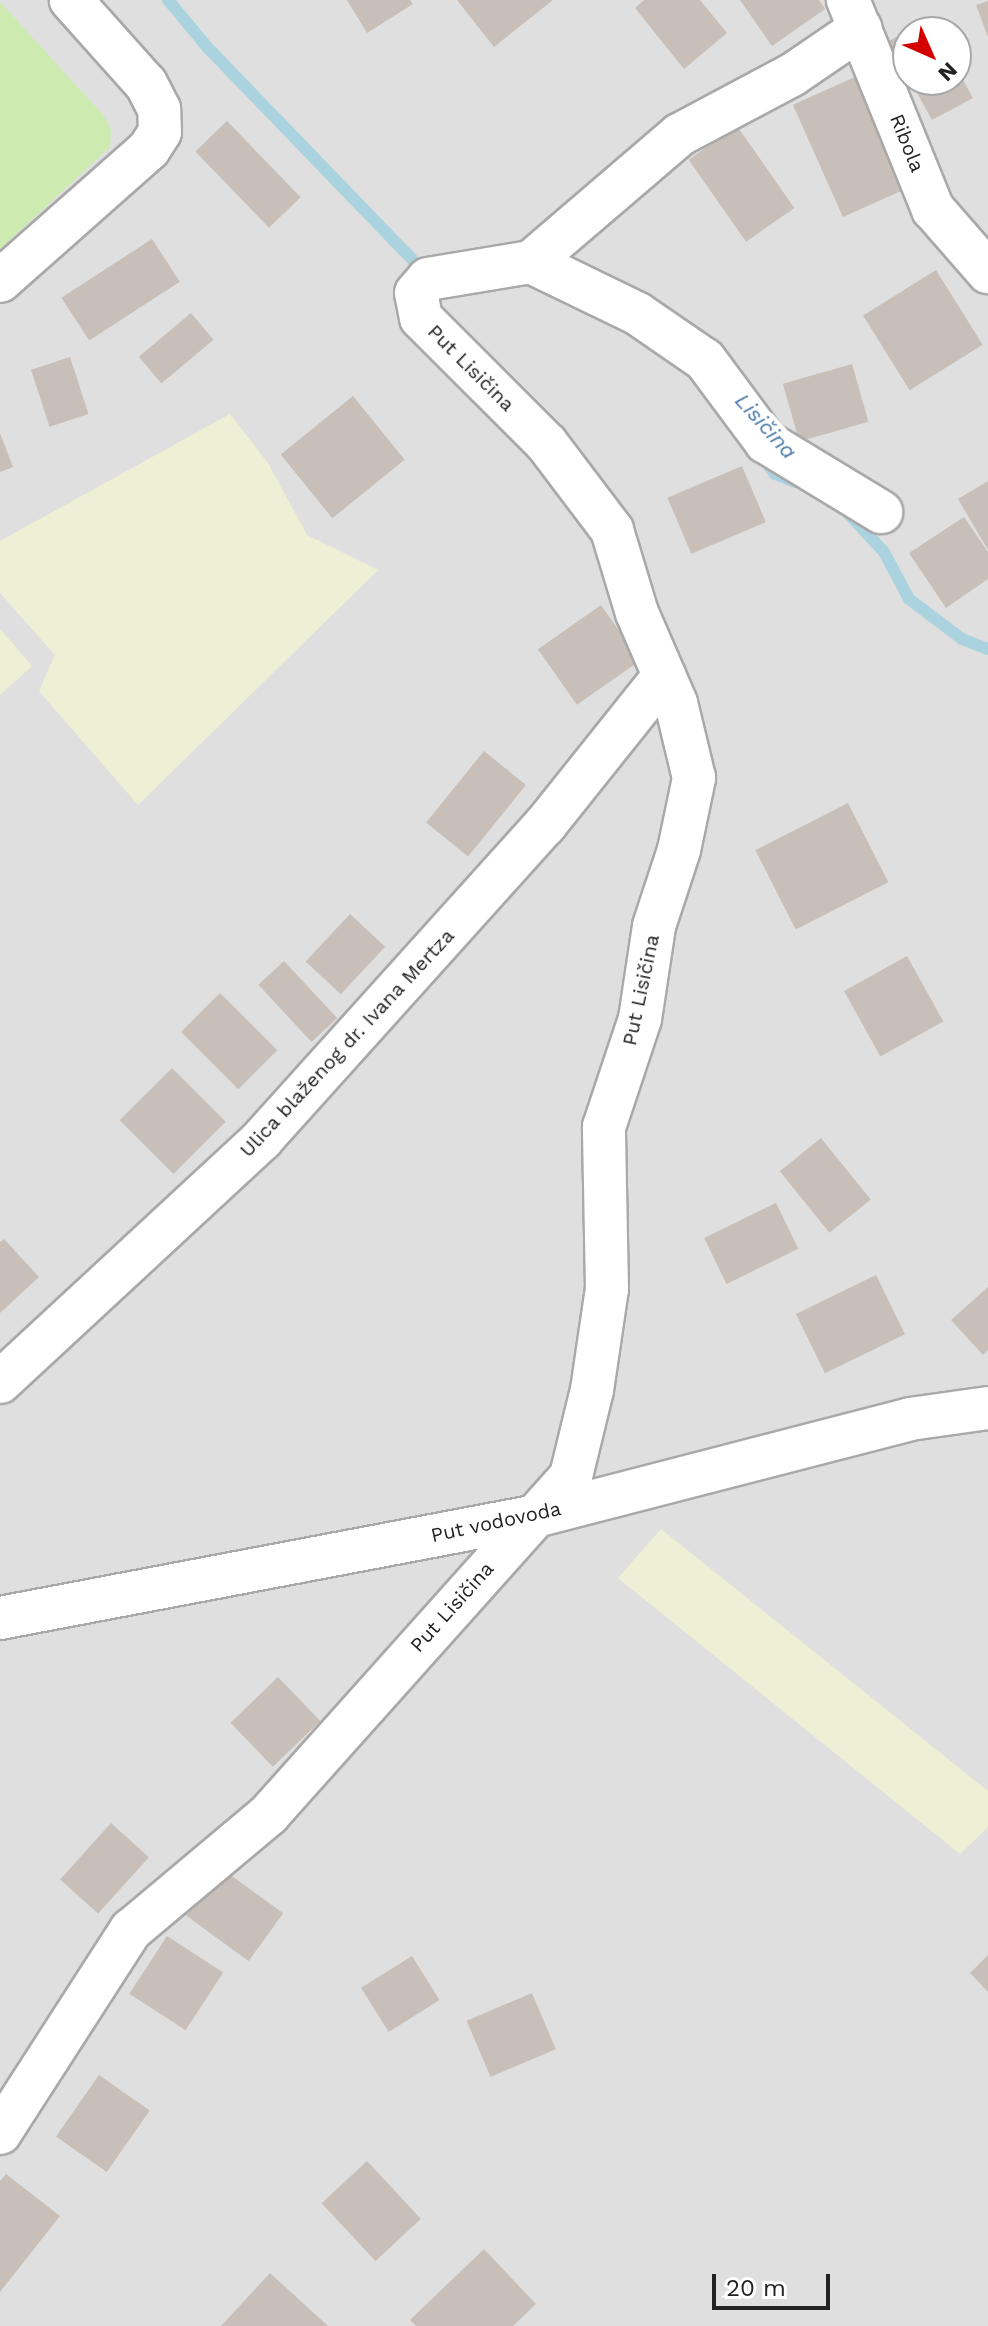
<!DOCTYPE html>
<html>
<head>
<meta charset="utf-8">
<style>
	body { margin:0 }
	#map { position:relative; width:988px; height:2326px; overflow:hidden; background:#f2efe9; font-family:"Work Sans",sans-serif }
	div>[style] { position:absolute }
	.residential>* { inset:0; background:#e0dfdf }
	.farmland>* { inset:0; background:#eef0d5 }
	.grass>* { inset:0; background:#cdebb0 }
	.stream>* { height:12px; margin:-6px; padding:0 6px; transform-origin:6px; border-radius:6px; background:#aad3df }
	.building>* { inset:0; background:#c7bfb8; transform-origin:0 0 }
	.roads { filter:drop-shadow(2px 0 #a9a9a9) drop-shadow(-2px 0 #a9a9a9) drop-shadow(0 2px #a9a9a9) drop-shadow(0 -2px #a9a9a9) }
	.minor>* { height:42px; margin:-21px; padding:0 21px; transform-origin:21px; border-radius:21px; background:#fff }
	span { translate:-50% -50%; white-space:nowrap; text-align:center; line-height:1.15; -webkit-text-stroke:8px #fff; paint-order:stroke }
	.street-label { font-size:20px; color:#222 }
	.water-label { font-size:22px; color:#4a7aab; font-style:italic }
	.north { position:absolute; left:892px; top:16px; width:80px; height:80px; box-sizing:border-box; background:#fff; border:2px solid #a7a7a7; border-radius:50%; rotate:135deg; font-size:22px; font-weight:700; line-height:32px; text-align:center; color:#222 }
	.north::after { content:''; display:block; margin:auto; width:28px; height:36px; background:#d40000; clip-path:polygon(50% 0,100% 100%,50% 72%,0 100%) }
	.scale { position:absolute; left:712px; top:2274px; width:118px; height:36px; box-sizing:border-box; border:4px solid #222; border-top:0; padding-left:10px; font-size:24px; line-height:28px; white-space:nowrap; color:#222; -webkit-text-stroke:6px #fff; paint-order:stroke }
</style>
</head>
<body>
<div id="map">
	<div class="residential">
		<i style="clip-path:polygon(evenodd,0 0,988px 0,988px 2326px,0 2326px,0 0,908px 32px,956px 32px,956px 80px,908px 80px,908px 32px)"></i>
	</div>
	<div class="farmland">
		<i style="clip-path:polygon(230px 414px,268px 463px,307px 535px,378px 570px,138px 805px,39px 691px,55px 655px,0 593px,0 541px)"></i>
		<i style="clip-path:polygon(0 629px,32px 666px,0 695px)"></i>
		<i style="clip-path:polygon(661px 1529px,988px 1791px,988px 1827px,960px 1854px,618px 1578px)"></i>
	</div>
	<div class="grass">
		<i style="clip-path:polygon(0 2px,105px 117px,111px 130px,110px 147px,0 249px)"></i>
	</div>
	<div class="stream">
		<i style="left:168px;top:0;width:62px;rotate:50.2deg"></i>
		<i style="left:208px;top:48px;width:295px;rotate:46deg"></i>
		<i style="left:763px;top:458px;width:20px;rotate:53deg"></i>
		<i style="left:775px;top:474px;width:22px;rotate:21deg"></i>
		<i style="left:845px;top:510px;width:57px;rotate:47.1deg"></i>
		<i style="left:884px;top:552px;width:53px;rotate:62deg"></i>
		<i style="left:909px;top:599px;width:66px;rotate:37deg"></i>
		<i style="left:962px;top:639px;width:28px;rotate:21deg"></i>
	</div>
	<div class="building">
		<i style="clip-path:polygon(347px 0,410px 0,413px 4px,367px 33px)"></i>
		<i style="clip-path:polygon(457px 0,553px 0,494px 47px)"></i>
		<i style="clip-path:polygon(644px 0,700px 0,727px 33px,684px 69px,635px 8px)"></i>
		<i style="clip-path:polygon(740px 0,819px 0,825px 9px,772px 46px)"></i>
		<i style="clip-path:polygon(988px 1px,988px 37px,976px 5px)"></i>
		<i style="clip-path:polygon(929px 18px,937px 32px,908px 32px,908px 76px,889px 41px)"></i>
		<i style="clip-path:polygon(956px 67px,973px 98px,932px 120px,910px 80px,956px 80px)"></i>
		<i style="left:855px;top:77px;width:123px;height:68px;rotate:66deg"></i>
		<i style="left:227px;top:121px;width:106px;height:44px;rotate:46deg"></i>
		<i style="left:737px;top:126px;width:100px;height:59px;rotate:55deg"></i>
		<i style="left:152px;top:239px;width:51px;height:108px;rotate:57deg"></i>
		<i style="left:936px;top:270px;width:88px;height:86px;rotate:58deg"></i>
		<i style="left:191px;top:313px;width:35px;height:68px;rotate:50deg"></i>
		<i style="left:70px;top:357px;width:60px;height:41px;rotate:72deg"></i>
		<i style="left:852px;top:364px;width:60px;height:72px;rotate:74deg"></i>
		<i style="left:353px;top:396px;width:82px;height:93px;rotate:51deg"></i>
		<i style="clip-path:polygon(0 433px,13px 467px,0 472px)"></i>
		<i style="left:742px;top:466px;width:61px;height:81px;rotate:67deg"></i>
		<i style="clip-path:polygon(988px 481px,988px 550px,958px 499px)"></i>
		<i style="clip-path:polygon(964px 517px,988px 552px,988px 579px,946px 608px,909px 553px)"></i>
		<i style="left:601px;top:605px;width:68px;height:77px;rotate:55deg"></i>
		<i style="left:484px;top:751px;width:54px;height:92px;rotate:39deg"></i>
		<i style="left:848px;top:803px;width:89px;height:104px;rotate:63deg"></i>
		<i style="left:350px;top:914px;width:48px;height:65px;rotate:43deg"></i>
		<i style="left:907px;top:956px;width:75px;height:72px;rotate:61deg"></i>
		<i style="left:284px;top:961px;width:78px;height:35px;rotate:47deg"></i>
		<i style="left:220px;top:993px;width:81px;height:55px;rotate:45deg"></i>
		<i style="left:172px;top:1068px;width:76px;height:74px;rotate:45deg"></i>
		<i style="left:821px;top:1138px;width:79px;height:53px;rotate:51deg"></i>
		<i style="left:776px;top:1203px;width:51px;height:80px;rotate:64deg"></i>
		<i style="clip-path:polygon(4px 1239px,39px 1277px,0 1313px,0 1242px)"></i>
		<i style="left:876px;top:1275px;width:66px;height:89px;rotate:64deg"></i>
		<i style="clip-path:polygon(988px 1287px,988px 1350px,983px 1355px,951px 1320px)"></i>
		<i style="left:278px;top:1677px;width:61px;height:66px;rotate:46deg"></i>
		<i style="left:111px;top:1823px;width:51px;height:76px;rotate:42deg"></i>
		<i style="left:221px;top:1868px;width:77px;height:59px;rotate:36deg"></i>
		<i style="left:167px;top:1936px;width:67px;height:69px;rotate:33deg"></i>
		<i style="clip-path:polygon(988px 1955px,988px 1992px,970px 1973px)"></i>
		<i style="left:412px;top:1956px;width:52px;height:60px;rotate:58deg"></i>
		<i style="left:532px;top:1993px;width:61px;height:71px;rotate:67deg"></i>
		<i style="left:99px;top:2075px;width:62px;height:75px;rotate:35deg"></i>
		<i style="left:367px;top:2161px;width:79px;height:62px;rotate:47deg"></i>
		<i style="clip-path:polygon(6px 2174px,60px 2216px,0 2292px,0 2181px)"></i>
		<i style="clip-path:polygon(484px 2249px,536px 2304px,513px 2326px,416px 2326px,410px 2320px)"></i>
		<i style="clip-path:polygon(270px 2273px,328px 2326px,221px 2326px)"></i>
	</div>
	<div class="roads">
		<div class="minor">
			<i style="left:848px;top:0;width:226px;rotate:67.9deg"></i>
			<i style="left:933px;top:209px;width:84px;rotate:48.9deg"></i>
			<i style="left:531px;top:262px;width:119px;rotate:25.9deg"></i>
			<i style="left:638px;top:314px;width:81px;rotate:34.5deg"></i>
			<i style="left:705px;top:360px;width:102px;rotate:53.4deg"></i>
			<i style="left:766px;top:442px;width:135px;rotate:31.3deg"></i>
			<i style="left:0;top:281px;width:199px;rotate:-41.5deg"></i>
			<i style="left:149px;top:149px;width:20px;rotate:-57deg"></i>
			<i style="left:160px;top:132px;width:23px;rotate:-92deg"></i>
			<i style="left:159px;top:109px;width:28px;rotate:-117deg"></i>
			<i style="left:146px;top:84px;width:113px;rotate:-131.8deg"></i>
			<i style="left:0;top:1382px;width:357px;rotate:-42.8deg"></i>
			<i style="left:262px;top:1139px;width:423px;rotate:-48deg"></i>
			<i style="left:545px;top:825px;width:191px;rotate:-51.4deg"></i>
			<i style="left:0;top:1618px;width:542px;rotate:-10.75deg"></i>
			<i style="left:532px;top:1517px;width:390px;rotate:-14.5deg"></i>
			<i style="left:910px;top:1419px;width:79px;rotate:-8deg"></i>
			<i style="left:0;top:2133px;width:242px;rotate:-57.2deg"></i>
			<i style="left:131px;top:1930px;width:180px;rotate:-40deg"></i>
			<i style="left:269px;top:1814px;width:453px;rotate:-48.2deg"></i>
			<i style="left:571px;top:1476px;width:89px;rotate:-76.3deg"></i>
			<i style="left:592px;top:1390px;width:102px;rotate:-81.6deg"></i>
			<i style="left:607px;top:1289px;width:162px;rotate:-91.1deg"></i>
			<i style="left:604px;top:1127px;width:114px;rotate:-71.6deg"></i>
			<i style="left:640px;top:1019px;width:94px;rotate:-81.4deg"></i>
			<i style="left:654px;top:926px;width:80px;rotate:-71.8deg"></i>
			<i style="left:679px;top:850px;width:74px;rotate:-78.2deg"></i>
			<i style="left:694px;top:778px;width:77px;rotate:-103.5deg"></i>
			<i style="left:676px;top:703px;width:98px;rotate:-113.4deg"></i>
			<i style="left:637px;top:613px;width:87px;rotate:-106.8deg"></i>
			<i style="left:612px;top:530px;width:108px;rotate:-127.1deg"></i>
			<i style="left:547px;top:444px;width:178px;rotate:-135deg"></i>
			<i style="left:421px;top:318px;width:25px;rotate:-101deg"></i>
			<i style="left:416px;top:293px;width:18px;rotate:-49deg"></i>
			<i style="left:428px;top:279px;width:104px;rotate:-9.4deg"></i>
			<i style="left:531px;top:262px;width:195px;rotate:-40.6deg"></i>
			<i style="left:679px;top:135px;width:128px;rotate:-28deg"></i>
			<i style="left:792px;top:75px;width:83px;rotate:-34.3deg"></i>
		</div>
	</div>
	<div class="street-label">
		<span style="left:907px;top:143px;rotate:68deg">Ribola</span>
		<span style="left:471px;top:368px;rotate:45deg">Put Lisičina</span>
		<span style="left:641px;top:990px;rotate:-78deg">Put Lisičina</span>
		<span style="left:347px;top:1043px;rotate:-47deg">Ulica blaženog dr. Ivana Mertza</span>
		<span style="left:496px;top:1522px;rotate:-12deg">Put vodovoda</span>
		<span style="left:452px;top:1607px;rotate:-48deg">Put Lisičina</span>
	</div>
	<div class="water-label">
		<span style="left:766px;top:426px;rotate:48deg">Lisičina</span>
	</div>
	<div class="north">N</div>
	<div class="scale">20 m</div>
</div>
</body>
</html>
